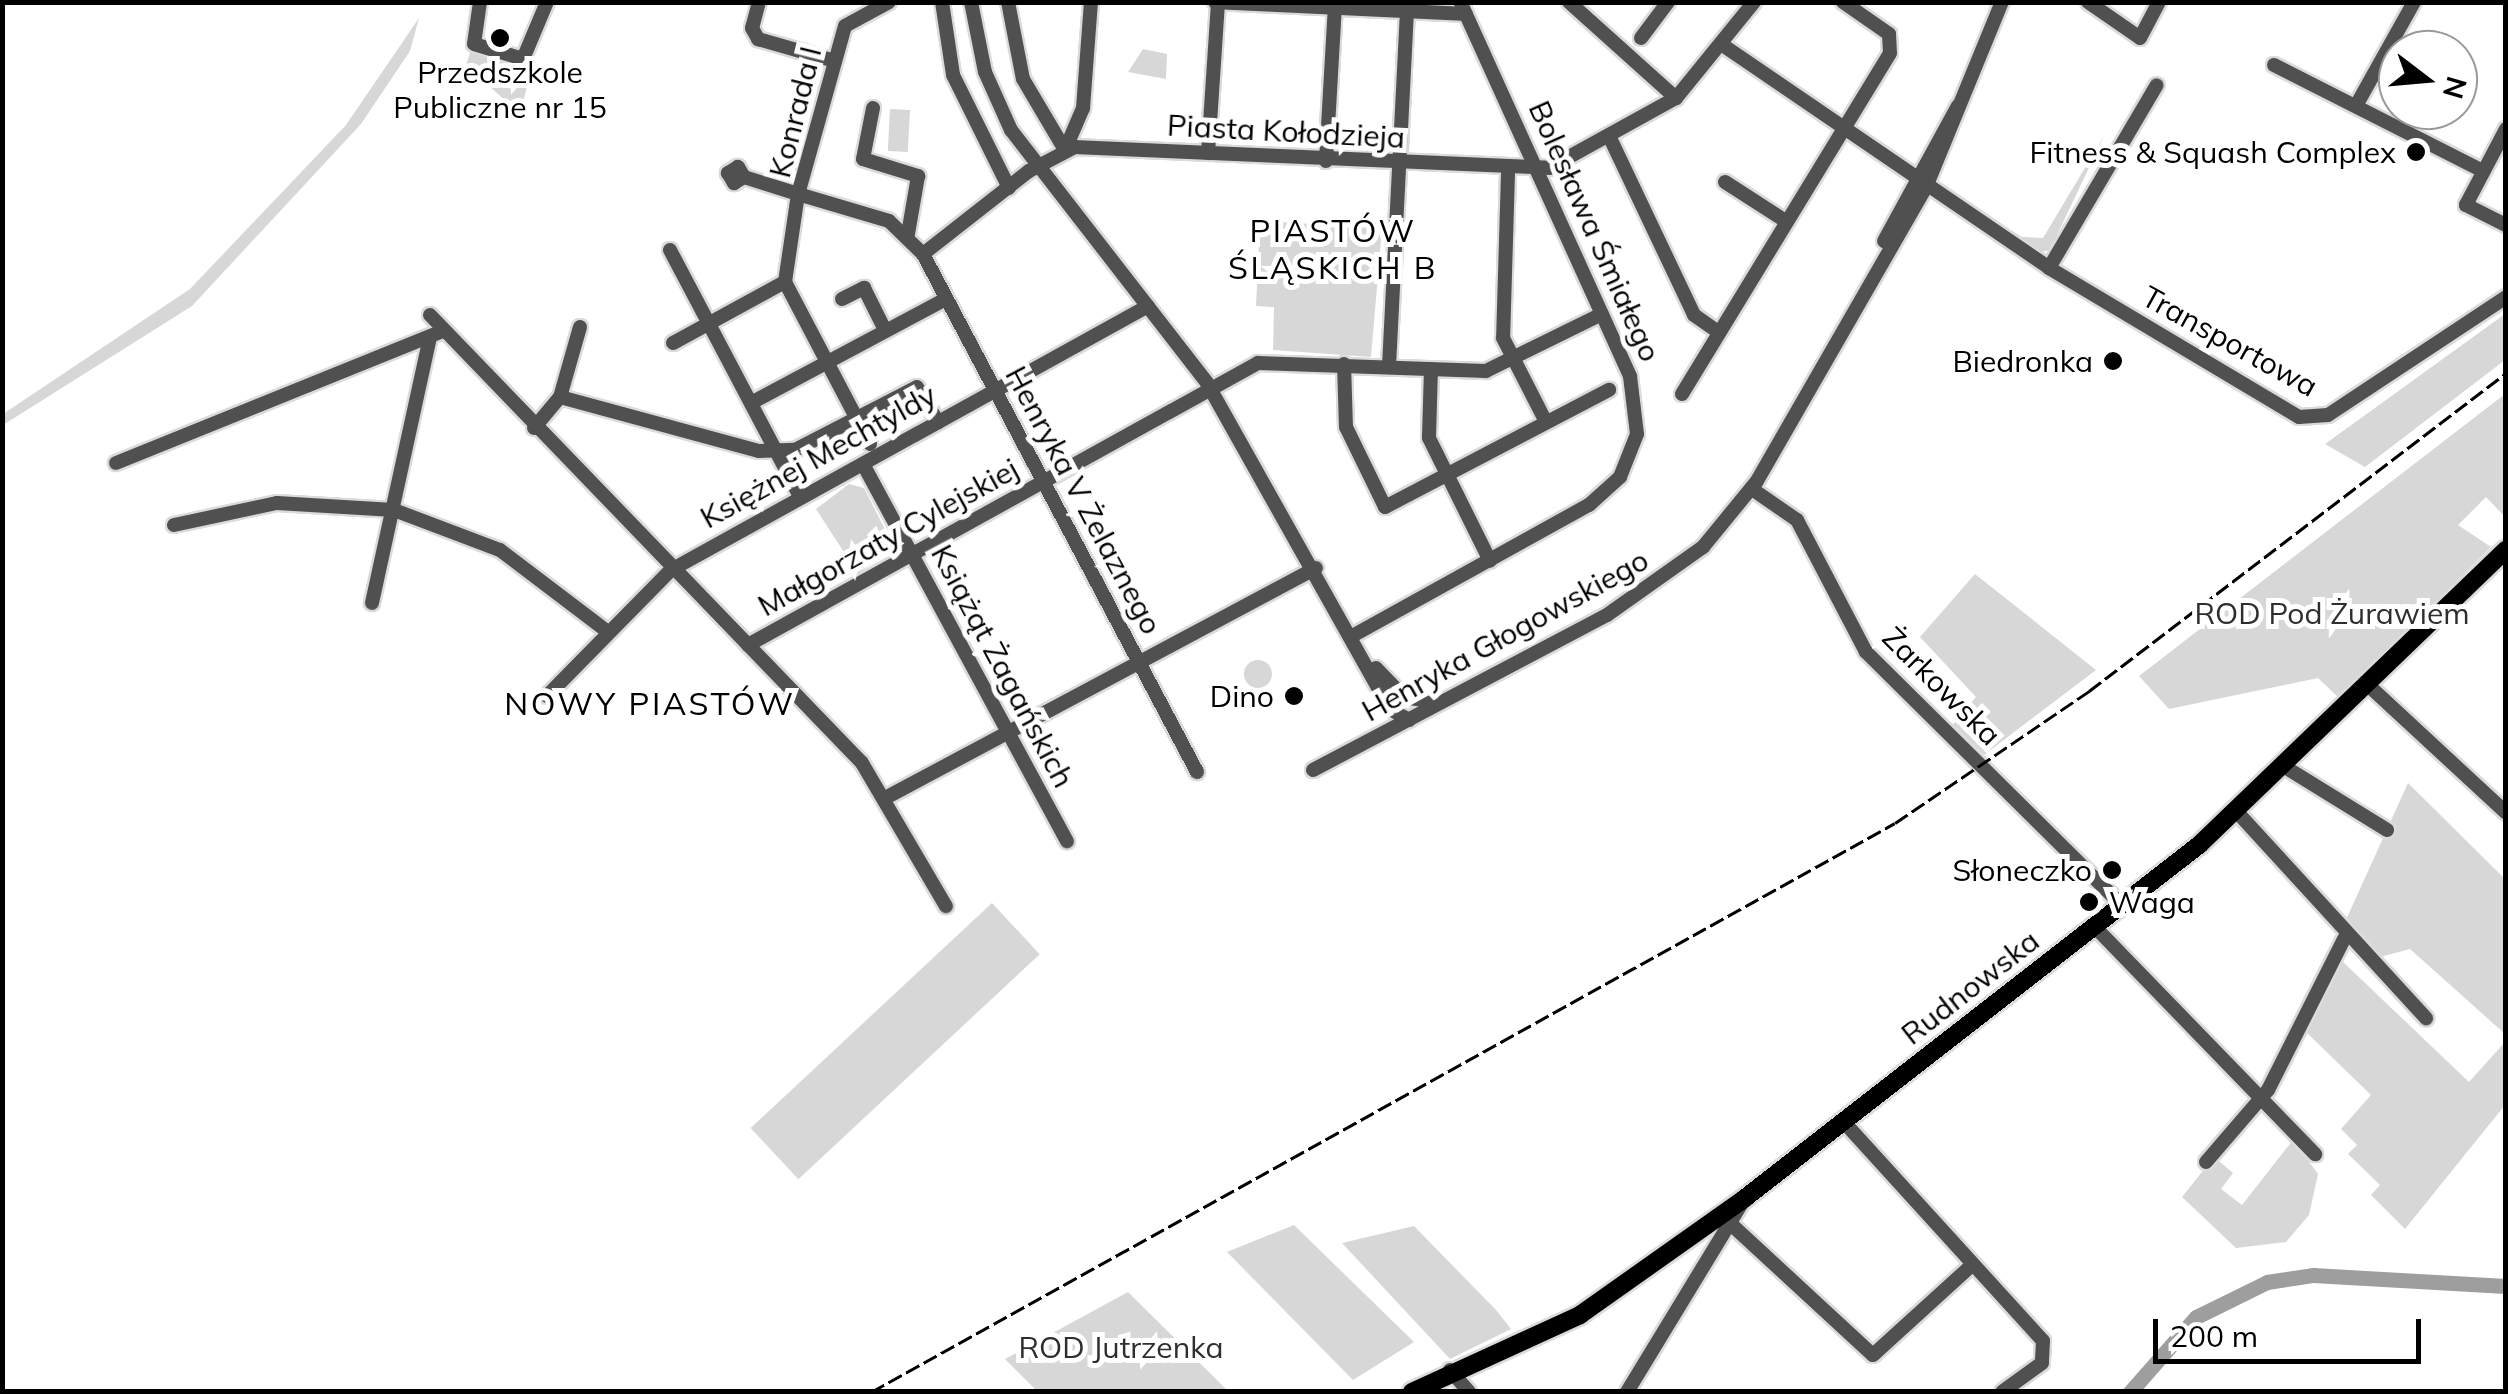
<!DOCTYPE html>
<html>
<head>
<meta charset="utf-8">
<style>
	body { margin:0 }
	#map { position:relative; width:2508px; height:1394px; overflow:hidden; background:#fff; font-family:Mulish,sans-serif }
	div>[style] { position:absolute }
	.green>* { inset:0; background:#d7d7d7; transform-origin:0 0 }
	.round { border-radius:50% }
	.river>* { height:15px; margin:-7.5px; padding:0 7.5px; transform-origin:7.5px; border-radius:7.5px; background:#9e9e9e }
	.roads { filter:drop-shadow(2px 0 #dbdbdb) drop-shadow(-2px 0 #dbdbdb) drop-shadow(0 2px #dbdbdb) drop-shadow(0 -2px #dbdbdb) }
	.minor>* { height:14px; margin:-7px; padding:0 7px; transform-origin:7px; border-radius:7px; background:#505050 }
	.major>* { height:18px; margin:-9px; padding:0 9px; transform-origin:9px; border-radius:9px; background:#000 }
	.rail>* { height:2.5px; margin-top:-1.25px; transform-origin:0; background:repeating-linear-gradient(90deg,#000 0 15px,transparent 0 20px) }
	.dots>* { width:28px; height:28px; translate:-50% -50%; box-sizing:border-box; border:5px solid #fff; border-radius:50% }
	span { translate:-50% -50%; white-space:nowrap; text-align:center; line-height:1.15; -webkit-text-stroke:10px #fff; paint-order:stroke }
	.poi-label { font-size:30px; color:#000 }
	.right { translate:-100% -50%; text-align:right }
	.left { translate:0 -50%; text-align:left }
	.street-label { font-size:30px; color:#000 }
	.park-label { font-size:30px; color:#2e2e2e }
	.neighbourhood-label { font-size:32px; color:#000; letter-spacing:2.5px }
	.frame { position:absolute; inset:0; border:5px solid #000; pointer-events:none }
	.north { position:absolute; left:2378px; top:30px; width:100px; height:100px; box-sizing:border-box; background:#fff; border:2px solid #999; border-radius:50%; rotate:106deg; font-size:28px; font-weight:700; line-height:40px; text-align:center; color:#000 }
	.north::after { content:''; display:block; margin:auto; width:35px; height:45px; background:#000; clip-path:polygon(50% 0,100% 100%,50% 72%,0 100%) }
	.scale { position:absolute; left:2153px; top:1319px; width:268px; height:45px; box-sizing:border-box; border:5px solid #000; border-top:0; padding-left:12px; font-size:30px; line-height:35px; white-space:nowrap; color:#000; -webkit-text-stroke:8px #fff; paint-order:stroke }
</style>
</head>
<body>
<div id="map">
	<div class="green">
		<i style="clip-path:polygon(419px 18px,410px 51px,361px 124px,192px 306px,3px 425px,3px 414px,190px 289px,346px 125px)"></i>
		<i style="clip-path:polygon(1143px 49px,1167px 54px,1166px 79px,1128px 72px)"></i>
		<i style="clip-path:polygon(471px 50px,532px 67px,520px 114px,466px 65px)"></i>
		<i style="left:890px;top:109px;width:20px;height:42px;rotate:3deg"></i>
		<i style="clip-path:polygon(2104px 136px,2050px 250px,2037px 253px,1960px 200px,2022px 237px,2043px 238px)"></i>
		<i style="clip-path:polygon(1260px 221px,1382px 228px,1371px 357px,1273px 350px,1274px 307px,1256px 306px)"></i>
		<i style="clip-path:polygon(2505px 314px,2505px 360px,2365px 467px,2325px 444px)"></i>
		<i style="clip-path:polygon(2505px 394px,2505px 517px,2486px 497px,2458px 525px,2491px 547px,2339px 698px,2318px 678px,2169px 709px,2139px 676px)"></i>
		<i style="clip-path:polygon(849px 484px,864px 488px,894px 547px,858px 574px,816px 509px)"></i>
		<i style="clip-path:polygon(1975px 574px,2096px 670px,1984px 755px,1951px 727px,1976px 697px,1920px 637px)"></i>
		<i class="round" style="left:1244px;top:660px;width:28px;height:28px"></i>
		<i style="clip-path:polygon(2408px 783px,2505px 879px,2504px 1033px,2410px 949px,2380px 957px,2345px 922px)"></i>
		<i style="left:992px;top:903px;width:70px;height:330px;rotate:47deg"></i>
		<i style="clip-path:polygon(2342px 961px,2469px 1082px,2505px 1042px,2505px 1105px,2405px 1229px,2371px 1195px,2380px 1185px,2348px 1154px,2357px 1145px,2341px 1129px,2371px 1095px,2305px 1031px)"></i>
		<i style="clip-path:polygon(2293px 1140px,2318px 1174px,2309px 1215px,2286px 1242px,2236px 1248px,2182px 1197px,2214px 1157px,2233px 1173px,2221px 1189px,2242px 1205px)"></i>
		<i style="clip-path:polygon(1294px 1225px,1414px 1342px,1353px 1380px,1227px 1252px)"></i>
		<i style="clip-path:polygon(1414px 1226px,1496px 1310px,1511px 1329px,1450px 1359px,1342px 1243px)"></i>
		<i style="clip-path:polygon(1128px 1292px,1228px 1391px,1037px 1391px,1005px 1359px)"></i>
	</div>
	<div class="river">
		<i style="left:2130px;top:1392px;width:100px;rotate:-48.7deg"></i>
		<i style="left:2196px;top:1317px;width:79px;rotate:-26.2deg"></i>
		<i style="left:2267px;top:1282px;width:47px;rotate:-8.7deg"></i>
		<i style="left:2313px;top:1275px;width:193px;rotate:3.3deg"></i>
	</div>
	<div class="roads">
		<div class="minor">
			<i style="left:480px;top:2px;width:42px;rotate:98.1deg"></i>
			<i style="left:474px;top:44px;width:51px;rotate:17deg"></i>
			<i style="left:523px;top:59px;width:62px;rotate:-67.2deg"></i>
			<i style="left:759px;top:2px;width:27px;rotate:105deg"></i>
			<i style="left:752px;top:28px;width:13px;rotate:61deg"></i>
			<i style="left:758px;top:39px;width:80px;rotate:15.9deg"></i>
			<i style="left:889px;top:2px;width:50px;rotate:151.4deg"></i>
			<i style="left:845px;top:26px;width:174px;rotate:105.6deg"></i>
			<i style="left:798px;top:194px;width:95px;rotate:16.5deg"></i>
			<i style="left:889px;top:221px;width:47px;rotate:44.1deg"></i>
			<i style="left:923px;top:254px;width:135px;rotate:-38.1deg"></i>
			<i style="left:1029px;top:171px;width:52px;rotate:-27.6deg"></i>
			<i style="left:1075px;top:147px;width:474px;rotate:2.5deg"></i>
			<i style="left:1549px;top:168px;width:145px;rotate:-28.9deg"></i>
			<i style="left:1676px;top:98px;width:124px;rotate:-50.9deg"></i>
			<i style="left:942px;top:2px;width:74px;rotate:81.4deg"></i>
			<i style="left:953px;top:75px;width:126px;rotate:63.6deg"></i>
			<i style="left:971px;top:2px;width:71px;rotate:78.7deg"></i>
			<i style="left:985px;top:72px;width:64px;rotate:65.9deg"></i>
			<i style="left:1011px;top:130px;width:320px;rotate:52.2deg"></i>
			<i style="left:1207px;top:383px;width:374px;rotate:60.7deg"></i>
			<i style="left:1390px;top:709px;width:22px;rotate:30deg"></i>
			<i style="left:1008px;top:2px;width:78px;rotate:79deg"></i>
			<i style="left:1023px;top:79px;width:82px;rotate:59.4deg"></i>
			<i style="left:1215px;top:2px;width:251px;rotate:2.7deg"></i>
			<i style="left:1569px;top:2px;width:144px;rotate:41.9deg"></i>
			<i style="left:2088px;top:2px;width:63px;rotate:34.7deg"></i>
			<i style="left:2140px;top:38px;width:41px;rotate:-62.2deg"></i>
			<i style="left:1641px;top:38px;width:45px;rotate:-53.1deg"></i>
			<i style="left:1724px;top:46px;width:394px;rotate:34.3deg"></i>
			<i style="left:2049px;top:268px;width:291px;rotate:30.8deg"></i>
			<i style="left:2299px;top:417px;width:29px;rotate:-4deg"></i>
			<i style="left:2328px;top:415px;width:214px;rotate:-33.5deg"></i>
			<i style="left:2274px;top:65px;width:234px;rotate:26.9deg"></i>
			<i style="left:2357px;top:104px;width:117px;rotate:-60.8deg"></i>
			<i style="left:873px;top:108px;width:52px;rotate:101.1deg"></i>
			<i style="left:863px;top:159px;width:58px;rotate:17.2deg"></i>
			<i style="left:918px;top:176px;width:59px;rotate:99.8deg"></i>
			<i style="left:2506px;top:129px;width:86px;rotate:117.8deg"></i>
			<i style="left:2466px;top:205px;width:45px;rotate:26.6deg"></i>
			<i style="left:1611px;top:140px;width:194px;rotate:64.6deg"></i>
			<i style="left:1694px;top:315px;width:29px;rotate:35deg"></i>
			<i style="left:1065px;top:150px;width:46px;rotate:-66.8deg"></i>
			<i style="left:1083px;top:108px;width:106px;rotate:-85.7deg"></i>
			<i style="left:1208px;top:153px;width:151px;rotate:-86.2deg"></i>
			<i style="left:1326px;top:161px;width:158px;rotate:-86.7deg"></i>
			<i style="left:1508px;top:173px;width:165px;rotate:91.7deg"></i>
			<i style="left:1503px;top:338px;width:94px;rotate:62.9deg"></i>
			<i style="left:1725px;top:182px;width:70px;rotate:32.8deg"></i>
			<i style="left:1884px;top:241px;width:154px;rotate:-61.3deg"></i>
			<i style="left:670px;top:250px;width:280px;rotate:62.2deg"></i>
			<i style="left:923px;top:254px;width:586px;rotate:62.12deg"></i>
			<i style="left:2049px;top:268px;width:212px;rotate:-59.5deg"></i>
			<i style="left:785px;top:282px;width:183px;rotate:62.3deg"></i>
			<i style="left:842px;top:299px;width:25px;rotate:-27deg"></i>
			<i style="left:864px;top:288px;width:47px;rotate:63.4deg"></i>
			<i style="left:430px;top:315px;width:622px;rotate:46.04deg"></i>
			<i style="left:862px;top:763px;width:166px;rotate:59.6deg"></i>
			<i style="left:580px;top:327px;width:73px;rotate:105.9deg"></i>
			<i style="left:560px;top:397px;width:206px;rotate:15.2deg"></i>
			<i style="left:759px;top:451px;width:36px;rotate:-2deg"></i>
			<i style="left:795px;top:450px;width:137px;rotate:-27.3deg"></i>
			<i style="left:917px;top:387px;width:41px;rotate:59deg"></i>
			<i style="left:673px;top:343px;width:128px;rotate:-28.6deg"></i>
			<i style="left:785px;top:282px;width:89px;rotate:-81.6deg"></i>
			<i style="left:798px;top:194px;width:57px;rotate:-162.5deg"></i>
			<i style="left:744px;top:177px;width:12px;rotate:-121deg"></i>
			<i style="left:738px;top:167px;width:12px;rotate:149deg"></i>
			<i style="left:728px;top:173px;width:12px;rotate:59deg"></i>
			<i style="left:734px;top:183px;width:12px;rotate:-31deg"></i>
			<i style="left:1344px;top:364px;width:63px;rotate:88.2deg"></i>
			<i style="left:1346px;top:427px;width:89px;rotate:64deg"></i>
			<i style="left:1385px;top:507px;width:253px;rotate:-27.6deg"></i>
			<i style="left:1389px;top:366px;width:352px;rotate:-87.1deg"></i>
			<i style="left:1431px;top:369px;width:69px;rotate:91.7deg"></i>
			<i style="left:1429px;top:438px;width:137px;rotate:63.6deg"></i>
			<i style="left:1682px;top:394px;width:399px;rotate:-58.6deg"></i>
			<i style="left:1890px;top:53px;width:19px;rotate:-93deg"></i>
			<i style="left:1889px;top:34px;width:56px;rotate:-145.2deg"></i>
			<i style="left:751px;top:403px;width:221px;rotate:-28.1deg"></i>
			<i style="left:534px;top:428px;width:40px;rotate:-50deg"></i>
			<i style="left:116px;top:463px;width:350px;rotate:-22deg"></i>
			<i style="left:863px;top:464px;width:429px;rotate:61.6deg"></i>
			<i style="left:1752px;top:489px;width:55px;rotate:34.6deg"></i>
			<i style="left:1797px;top:520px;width:149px;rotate:62.4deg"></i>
			<i style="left:1866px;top:652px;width:359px;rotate:44.7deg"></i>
			<i style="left:174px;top:525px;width:105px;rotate:-12.1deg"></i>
			<i style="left:277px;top:503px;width:117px;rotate:3.4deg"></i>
			<i style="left:394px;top:510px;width:113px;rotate:20.7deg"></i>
			<i style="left:500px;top:550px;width:136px;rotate:37.2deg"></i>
			<i style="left:372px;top:603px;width:272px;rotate:-77.7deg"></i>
			<i style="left:1354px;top:635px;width:269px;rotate:-29deg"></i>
			<i style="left:1589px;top:505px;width:42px;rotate:-42.1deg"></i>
			<i style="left:1620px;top:477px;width:46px;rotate:-68.4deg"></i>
			<i style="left:1637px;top:434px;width:58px;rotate:-96.9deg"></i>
			<i style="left:1630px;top:376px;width:411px;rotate:-114.4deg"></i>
			<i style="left:748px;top:645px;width:583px;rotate:-28.94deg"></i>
			<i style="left:1258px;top:363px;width:228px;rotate:2deg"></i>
			<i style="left:1486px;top:371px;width:129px;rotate:-26.2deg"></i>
			<i style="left:1376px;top:668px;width:40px;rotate:46deg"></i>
			<i style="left:1404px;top:697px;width:32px;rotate:9deg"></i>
			<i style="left:2368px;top:685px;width:188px;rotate:42.8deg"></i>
			<i style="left:547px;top:696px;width:177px;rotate:-45.5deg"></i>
			<i style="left:671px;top:570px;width:545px;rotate:-28.96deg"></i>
			<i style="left:2285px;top:767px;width:120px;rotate:31.7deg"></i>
			<i style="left:1313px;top:770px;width:332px;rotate:-27.8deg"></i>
			<i style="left:1607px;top:615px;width:118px;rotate:-35.3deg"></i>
			<i style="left:1703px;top:547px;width:85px;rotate:-50.7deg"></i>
			<i style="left:1757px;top:481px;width:339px;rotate:-60.1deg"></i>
			<i style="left:1926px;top:187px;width:200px;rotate:-67.7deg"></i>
			<i style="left:889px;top:796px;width:484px;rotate:-28.1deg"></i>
			<i style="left:2237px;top:812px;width:280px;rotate:47.5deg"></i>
			<i style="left:2094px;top:926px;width:318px;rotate:45.9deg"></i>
			<i style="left:1843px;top:1121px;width:297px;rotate:47.7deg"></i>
			<i style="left:2043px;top:1341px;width:22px;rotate:93deg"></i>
			<i style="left:2042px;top:1363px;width:49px;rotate:144.1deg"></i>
			<i style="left:2206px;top:1162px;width:95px;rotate:-49.3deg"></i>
			<i style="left:2268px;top:1090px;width:169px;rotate:-63.3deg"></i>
			<i style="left:1733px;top:1226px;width:190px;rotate:42.7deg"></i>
			<i style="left:1873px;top:1355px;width:134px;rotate:-42.3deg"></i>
			<i style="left:1450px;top:1370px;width:29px;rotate:49deg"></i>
			<i style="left:1627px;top:1392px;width:227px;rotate:-58.7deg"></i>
		</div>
		<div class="major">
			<i style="left:1412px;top:1392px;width:185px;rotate:-24.6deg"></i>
			<i style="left:1580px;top:1315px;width:202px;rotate:-35.3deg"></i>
			<i style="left:1745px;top:1198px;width:575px;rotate:-37.87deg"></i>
			<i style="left:2199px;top:845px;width:426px;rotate:-43.9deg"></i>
		</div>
	</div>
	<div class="rail">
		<i style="left:871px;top:1392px;width:1171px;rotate:-29.06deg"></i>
		<i style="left:1895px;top:823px;width:235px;rotate:-34.2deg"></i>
		<i style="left:2089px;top:691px;width:524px;rotate:-37.33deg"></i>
	</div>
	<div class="dots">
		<i style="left:500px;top:38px;background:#000"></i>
		<i style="left:2416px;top:152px;background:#000"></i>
		<i style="left:2113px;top:361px;background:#000"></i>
		<i style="left:1294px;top:696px;background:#000"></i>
		<i style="left:2112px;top:870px;background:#000"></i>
		<i style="left:2089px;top:902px;background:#000"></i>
	</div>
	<div class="poi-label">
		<span style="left:500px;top:89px">Przedszkole<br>Publiczne nr 15</span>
		<span class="right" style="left:2396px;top:152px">Fitness &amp; Squash Complex</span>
		<span class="right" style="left:2093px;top:361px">Biedronka</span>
		<span class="right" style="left:1274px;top:696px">Dino</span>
		<span class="right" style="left:2092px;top:870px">Słoneczko</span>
		<span class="left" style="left:2109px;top:902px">Waga</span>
	</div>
	<div class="street-label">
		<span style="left:795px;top:112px;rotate:-76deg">Konrada I</span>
		<span style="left:1286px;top:131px;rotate:3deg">Piasta Kołodzieja</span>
		<span style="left:1595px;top:231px;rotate:66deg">Bolesława Śmiałego</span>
		<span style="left:2230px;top:341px;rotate:29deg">Transportowa</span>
		<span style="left:818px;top:456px;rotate:-29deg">Księżnej Mechtyldy</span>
		<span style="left:1084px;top:500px;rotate:62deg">Henryka V Żelaznego</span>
		<span style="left:888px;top:537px;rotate:-29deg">Małgorzaty Cylejskiej</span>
		<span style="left:1505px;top:635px;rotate:-29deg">Henryka Głogowskiego</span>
		<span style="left:1003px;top:666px;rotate:62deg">Książąt Żagańskich</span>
		<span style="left:1942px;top:686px;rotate:45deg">Żarkowska</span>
		<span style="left:1970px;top:987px;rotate:-38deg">Rudnowska</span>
	</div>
	<div class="park-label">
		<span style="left:2332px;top:613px">ROD Pod Żurawiem</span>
		<span style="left:1121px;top:1347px">ROD Jutrzenka</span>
	</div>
	<div class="neighbourhood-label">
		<span style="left:1333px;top:249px">PIASTÓW<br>ŚLĄSKICH B</span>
		<span style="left:650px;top:703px">NOWY PIASTÓW</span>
	</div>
	<div class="frame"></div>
	<div class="north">N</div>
	<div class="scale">200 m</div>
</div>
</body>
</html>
